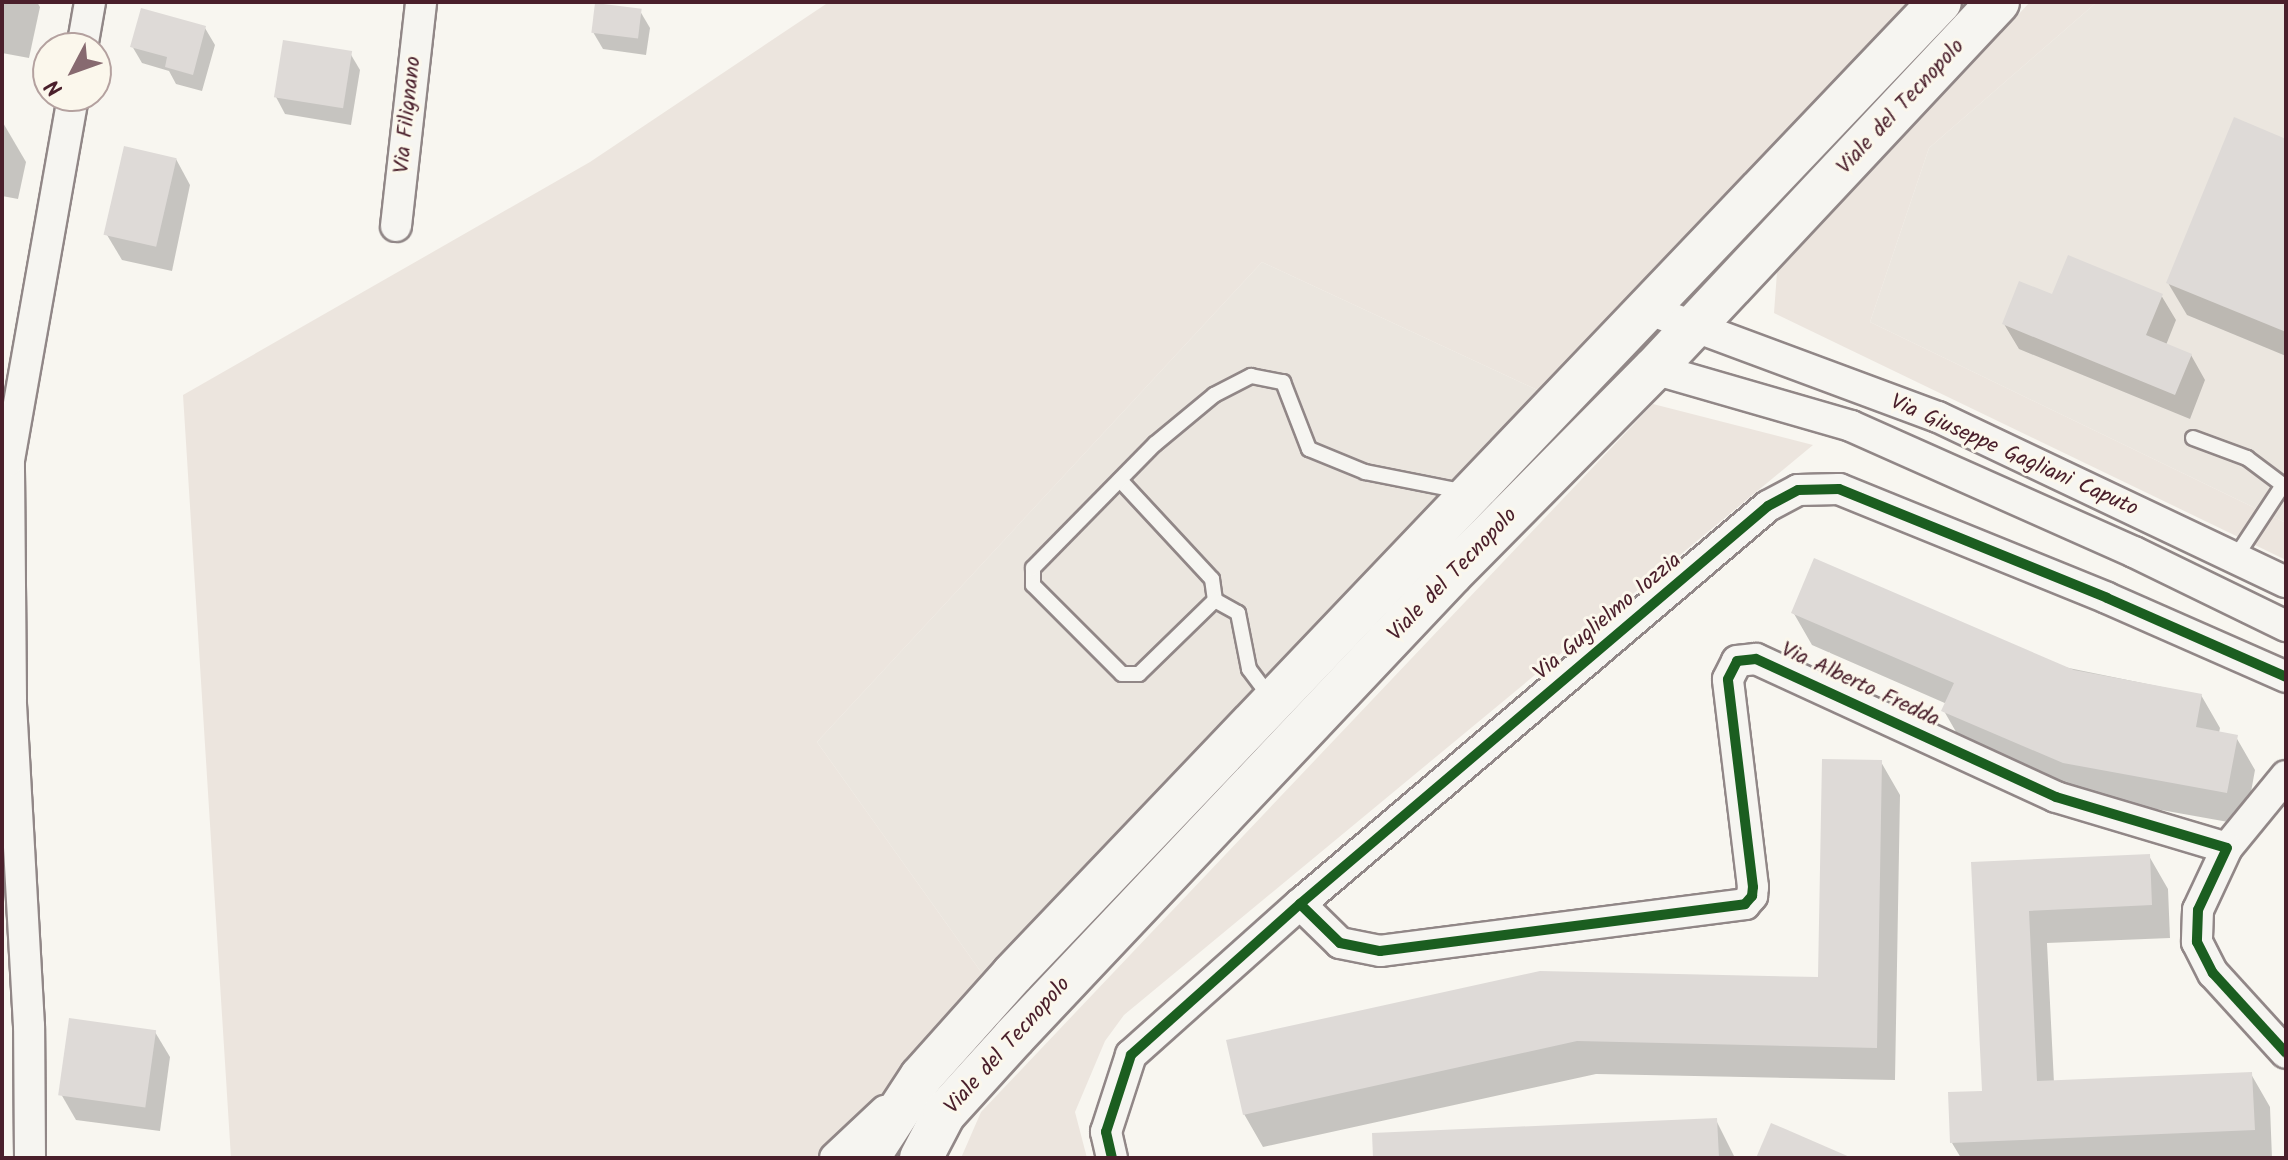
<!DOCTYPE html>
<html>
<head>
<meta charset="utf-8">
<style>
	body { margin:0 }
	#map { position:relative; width:2288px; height:1160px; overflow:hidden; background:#f8f6f0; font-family:Kalam,sans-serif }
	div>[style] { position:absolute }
	.built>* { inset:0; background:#ebe6df }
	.green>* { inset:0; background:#ece5de }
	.shadow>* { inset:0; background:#0003 }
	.building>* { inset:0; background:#dedad7; transform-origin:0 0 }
	.roads { filter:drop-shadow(2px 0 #918787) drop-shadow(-2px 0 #918787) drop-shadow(0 2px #918787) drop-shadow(0 -2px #918787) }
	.service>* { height:14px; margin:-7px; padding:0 7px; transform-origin:7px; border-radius:7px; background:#f6f5f1 }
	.minor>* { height:30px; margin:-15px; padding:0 15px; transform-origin:15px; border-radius:15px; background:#f6f5f1 }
	.secondary>* { height:42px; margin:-21px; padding:0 21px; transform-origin:21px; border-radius:21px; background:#f6f5f1 }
	.cycleway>* { height:10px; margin:-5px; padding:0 5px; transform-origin:5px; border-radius:5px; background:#1b5e20 }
	span { translate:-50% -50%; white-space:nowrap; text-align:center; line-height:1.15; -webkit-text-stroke:6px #fbf7ec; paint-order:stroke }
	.street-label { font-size:22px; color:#4a1f2b }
	.frame { position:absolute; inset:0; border:4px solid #4a1f2b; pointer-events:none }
	.north { position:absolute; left:32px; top:32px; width:80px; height:80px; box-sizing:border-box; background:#fbf7ec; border:2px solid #b4a19f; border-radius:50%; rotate:229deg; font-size:22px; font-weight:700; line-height:32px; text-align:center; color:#4a1f2b }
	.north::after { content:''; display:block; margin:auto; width:28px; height:36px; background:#876a70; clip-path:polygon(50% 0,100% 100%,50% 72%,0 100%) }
</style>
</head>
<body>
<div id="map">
	<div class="built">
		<i style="clip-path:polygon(2097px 2px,2286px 2px,2286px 523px,1870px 322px,1929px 148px)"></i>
		<i style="clip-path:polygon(1262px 262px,1559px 400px,996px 993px,817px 742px)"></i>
	</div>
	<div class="green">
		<i style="clip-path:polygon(829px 2px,1936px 2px,1559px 400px,1262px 262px,817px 742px,996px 993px,877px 1158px,231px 1158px,183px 395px,590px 162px)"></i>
		<i style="clip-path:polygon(2030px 2px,2097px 2px,1929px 148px,1870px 322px,2286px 523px,2286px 560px,1774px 313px,1777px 272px)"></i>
		<i style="clip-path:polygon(1653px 404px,1813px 445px,1124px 1015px,1105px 1041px,1075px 1112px,1087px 1158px,961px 1158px,981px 1112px)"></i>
	</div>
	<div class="shadow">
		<i style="clip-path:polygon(2px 2px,37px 2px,40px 7px,29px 58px,2px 53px)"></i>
		<i style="clip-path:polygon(640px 11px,650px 28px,646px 55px,603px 49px,593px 32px)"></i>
		<i style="clip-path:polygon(205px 28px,215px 45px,202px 91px,176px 84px,169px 71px,142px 63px,132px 46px)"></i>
		<i style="clip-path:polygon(350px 53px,360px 70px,351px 125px,285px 114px,276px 97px)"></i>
		<i style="clip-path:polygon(2px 121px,26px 162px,18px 199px,2px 196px)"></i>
		<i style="clip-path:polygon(2286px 141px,2286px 356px,2187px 315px,2168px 283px)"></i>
		<i style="clip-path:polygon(176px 159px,190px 185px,172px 271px,122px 260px,107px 235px)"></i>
		<i style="clip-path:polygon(2161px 295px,2176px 320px,2166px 345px,2191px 355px,2205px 380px,2190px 419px,2019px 349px,2004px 324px,2053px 297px)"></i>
		<i style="clip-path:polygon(1793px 612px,2201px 695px,2220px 728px,2219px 733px,2236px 737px,2255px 770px,2245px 825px,2083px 796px,1963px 744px,1944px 711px,1947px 704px,1812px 645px)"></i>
		<i style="clip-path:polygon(1881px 762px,1900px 795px,1895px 1080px,1596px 1074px,1263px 1147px,1244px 1114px,1820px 979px)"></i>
		<i style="clip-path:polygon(2149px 856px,2168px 889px,2170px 938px,2047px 943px,2054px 1083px,2251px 1074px,2270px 1107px,2272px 1158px,1961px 1158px,1952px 1143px,1984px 1092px,1973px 864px)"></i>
		<i style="clip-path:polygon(155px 1032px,170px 1057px,160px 1131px,76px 1120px,61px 1094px)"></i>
		<i style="clip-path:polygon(1716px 1120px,1735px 1158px,1375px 1158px)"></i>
	</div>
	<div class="building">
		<i style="left:595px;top:3px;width:47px;height:30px;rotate:7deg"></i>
		<i style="clip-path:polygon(141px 8px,206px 26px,193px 75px,165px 67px,167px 57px,130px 47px)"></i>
		<i style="left:283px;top:40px;width:70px;height:58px;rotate:9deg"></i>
		<i style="clip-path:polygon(2234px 117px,2286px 139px,2286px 332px,2166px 283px)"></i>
		<i style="left:124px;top:146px;width:54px;height:91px;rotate:13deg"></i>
		<i style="clip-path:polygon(2068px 255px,2163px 294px,2146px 335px,2192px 354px,2175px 395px,2002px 324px,2019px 281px,2052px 294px)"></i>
		<i style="clip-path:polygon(1814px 558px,2074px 670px,2202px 694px,2196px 727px,2238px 735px,2227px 793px,2063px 763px,1941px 711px,1954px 683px,1791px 613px)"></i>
		<i style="clip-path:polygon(1822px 759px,1882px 760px,1877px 1048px,1577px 1041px,1243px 1115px,1226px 1040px,1540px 971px,1818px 977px)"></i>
		<i style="clip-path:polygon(2150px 854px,2152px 905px,2029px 911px,2037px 1081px,2252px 1072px,2255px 1130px,1950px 1143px,1948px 1092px,1982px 1091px,1971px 862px)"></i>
		<i style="left:69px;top:1018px;width:88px;height:78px;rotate:8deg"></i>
		<i style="clip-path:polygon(1717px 1118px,1719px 1158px,1373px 1158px,1372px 1133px)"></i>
		<i style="clip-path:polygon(1771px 1123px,1783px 1128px,1852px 1158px,1756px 1158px)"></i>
	</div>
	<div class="roads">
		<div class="service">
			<i style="left:2193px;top:438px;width:58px;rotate:20.3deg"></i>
			<i style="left:2247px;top:458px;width:45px;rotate:36.9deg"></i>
			<i style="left:2283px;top:485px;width:87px;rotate:123.3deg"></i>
			<i style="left:1120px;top:480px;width:135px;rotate:47.1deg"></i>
			<i style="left:1212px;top:579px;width:21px;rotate:82deg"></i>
			<i style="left:1270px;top:697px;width:35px;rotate:-127deg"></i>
			<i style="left:1249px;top:669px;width:57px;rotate:-101.1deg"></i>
			<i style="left:1238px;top:613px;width:26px;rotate:-151deg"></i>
			<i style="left:1215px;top:600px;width:106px;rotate:135.8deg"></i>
			<i style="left:1139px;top:674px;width:17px;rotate:180deg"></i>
			<i style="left:1122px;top:674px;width:126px;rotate:-135deg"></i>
			<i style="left:1033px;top:585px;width:17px;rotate:-90deg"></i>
			<i style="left:1033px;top:568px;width:174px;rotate:-45.5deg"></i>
			<i style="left:1155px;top:444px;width:77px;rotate:-39.7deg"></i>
			<i style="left:1214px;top:395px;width:42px;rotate:-27.2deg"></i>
			<i style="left:1251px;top:376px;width:33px;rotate:11deg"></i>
			<i style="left:1283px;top:382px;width:72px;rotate:68.8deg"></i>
			<i style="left:1309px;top:449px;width:61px;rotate:22.3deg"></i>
			<i style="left:1365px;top:472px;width:103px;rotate:11.2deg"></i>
		</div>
		<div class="minor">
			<i style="left:82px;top:48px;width:47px;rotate:-80.1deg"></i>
			<i style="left:396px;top:226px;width:225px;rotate:-83.6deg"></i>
			<i style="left:1647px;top:309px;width:310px;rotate:20.4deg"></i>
			<i style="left:1938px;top:417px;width:385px;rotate:25.4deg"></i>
			<i style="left:1654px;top:369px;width:205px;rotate:16.1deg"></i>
			<i style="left:1851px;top:426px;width:310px;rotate:24deg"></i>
			<i style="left:2134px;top:552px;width:169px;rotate:26deg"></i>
			<i style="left:2227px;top:848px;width:93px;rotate:-50.7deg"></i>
			<i style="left:1300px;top:904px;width:56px;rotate:44.3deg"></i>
			<i style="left:1340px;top:943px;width:41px;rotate:11.3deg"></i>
			<i style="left:1380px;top:951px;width:368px;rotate:-7.3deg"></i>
			<i style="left:1745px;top:904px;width:11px;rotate:-49deg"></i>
			<i style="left:1752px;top:896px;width:9px;rotate:-84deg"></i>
			<i style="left:1753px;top:887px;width:209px;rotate:-96.9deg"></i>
			<i style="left:1728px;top:679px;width:20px;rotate:-63deg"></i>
			<i style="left:1737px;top:661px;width:19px;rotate:-6deg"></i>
			<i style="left:1756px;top:659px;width:330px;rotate:24.7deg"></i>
			<i style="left:2056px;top:797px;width:178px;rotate:16.6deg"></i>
			<i style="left:2227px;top:848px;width:68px;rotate:115.1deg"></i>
			<i style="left:2198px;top:910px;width:32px;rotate:92deg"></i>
			<i style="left:2197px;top:942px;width:35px;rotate:63deg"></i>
			<i style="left:2213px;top:973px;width:108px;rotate:47.6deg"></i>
			<i style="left:30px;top:1158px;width:132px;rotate:-90.4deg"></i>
			<i style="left:29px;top:1026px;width:327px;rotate:-93.2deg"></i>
			<i style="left:11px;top:699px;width:239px;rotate:-90.5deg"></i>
			<i style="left:9px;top:460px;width:370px;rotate:-80deg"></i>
			<i style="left:835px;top:1158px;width:69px;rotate:-43.2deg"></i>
			<i style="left:1112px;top:1158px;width:27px;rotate:-103deg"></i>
			<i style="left:1106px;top:1132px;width:81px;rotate:-72deg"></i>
			<i style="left:1131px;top:1055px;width:227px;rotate:-41.8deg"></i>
			<i style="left:1300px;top:904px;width:614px;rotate:-40.38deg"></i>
			<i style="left:1768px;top:506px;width:34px;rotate:-28deg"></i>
			<i style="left:1798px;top:490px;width:41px;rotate:-1.4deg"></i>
			<i style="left:1839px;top:489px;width:289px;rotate:22.1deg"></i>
			<i style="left:2107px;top:598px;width:196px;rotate:23.8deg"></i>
		</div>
		<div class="secondary">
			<i style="left:868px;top:1158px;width:97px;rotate:-56.8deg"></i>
			<i style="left:921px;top:1077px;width:138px;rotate:-48.2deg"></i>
			<i style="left:1013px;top:974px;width:1343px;rotate:-46.36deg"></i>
			<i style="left:921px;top:1158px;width:50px;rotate:-62.4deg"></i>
			<i style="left:944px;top:1114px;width:104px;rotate:-47.7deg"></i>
			<i style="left:1014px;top:1037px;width:637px;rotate:-46.65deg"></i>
			<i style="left:1451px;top:574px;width:289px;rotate:-45.3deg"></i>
			<i style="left:1654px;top:369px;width:503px;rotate:-46.85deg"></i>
		</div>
	</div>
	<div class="cycleway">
		<i style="left:1300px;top:904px;width:56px;rotate:44.3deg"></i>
		<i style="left:1340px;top:943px;width:41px;rotate:11.3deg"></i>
		<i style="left:1380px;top:951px;width:368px;rotate:-7.3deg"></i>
		<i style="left:1745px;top:904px;width:11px;rotate:-49deg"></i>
		<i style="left:1752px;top:896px;width:9px;rotate:-84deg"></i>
		<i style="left:1753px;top:887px;width:209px;rotate:-96.9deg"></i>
		<i style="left:1728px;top:679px;width:20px;rotate:-63deg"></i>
		<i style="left:1737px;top:661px;width:19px;rotate:-6deg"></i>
		<i style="left:1756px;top:659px;width:330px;rotate:24.7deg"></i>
		<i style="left:2056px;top:797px;width:178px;rotate:16.6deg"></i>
		<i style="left:2227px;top:848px;width:68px;rotate:115.1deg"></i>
		<i style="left:2198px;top:910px;width:32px;rotate:92deg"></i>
		<i style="left:2197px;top:942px;width:35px;rotate:63deg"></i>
		<i style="left:2213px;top:973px;width:108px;rotate:47.6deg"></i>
		<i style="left:1112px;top:1158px;width:27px;rotate:-103deg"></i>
		<i style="left:1106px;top:1132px;width:81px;rotate:-72deg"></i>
		<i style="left:1131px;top:1055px;width:227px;rotate:-41.8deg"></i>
		<i style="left:1300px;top:904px;width:614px;rotate:-40.38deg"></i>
		<i style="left:1768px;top:506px;width:34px;rotate:-28deg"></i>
		<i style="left:1798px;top:490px;width:41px;rotate:-1.4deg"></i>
		<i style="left:1839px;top:489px;width:289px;rotate:22.1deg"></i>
		<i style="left:2107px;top:598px;width:196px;rotate:23.8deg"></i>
	</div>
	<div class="street-label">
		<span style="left:1901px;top:107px;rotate:-47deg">Viale del Tecnopolo</span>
		<span style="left:408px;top:115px;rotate:-84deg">Via Filignano</span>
		<span style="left:2014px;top:456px;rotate:24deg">Via Giuseppe Gagliani Caputo</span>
		<span style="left:1453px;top:575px;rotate:-46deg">Viale del Tecnopolo</span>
		<span style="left:1608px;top:617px;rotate:-40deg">Via Guglielmo Iozzia</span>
		<span style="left:1860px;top:685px;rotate:25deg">Via Alberto Fredda</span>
		<span style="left:1008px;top:1046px;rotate:-48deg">Viale del Tecnopolo</span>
	</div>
	<div class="frame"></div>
	<div class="north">N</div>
</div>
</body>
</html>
